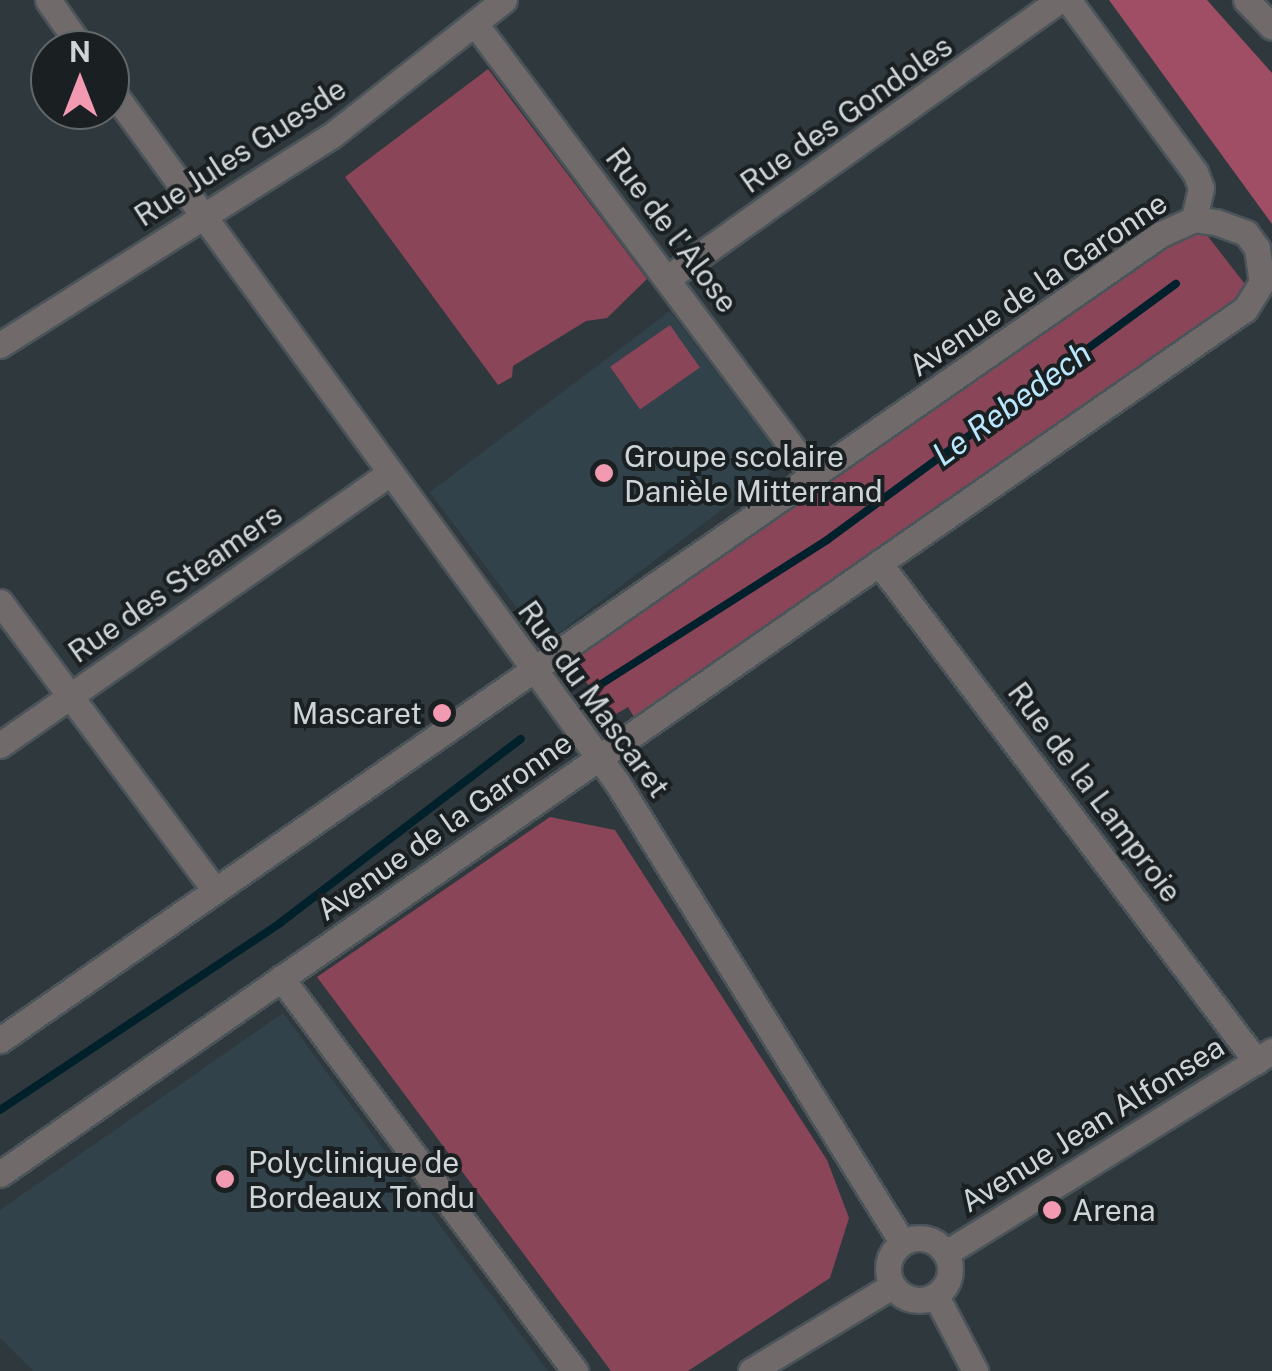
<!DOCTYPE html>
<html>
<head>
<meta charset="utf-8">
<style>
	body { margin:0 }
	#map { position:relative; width:1272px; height:1371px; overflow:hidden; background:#2e383d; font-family:"Public Sans",sans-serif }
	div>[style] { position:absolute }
	.built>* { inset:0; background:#31424a; transform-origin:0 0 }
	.green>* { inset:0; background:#8b4559; transform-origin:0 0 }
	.forest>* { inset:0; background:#a04e66 }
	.stream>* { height:8px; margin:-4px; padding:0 4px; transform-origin:4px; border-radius:4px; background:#00202c }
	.roads { filter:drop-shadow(2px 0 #4b5459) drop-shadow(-2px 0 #4b5459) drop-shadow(0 2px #4b5459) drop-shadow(0 -2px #4b5459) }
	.minor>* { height:25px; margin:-12.5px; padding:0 12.5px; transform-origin:12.5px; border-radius:12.5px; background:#706a6b }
	.minor>.ring { margin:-12.5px; padding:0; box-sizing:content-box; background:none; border:25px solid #706a6b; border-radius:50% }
	.dots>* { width:28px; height:28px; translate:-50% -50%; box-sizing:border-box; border:5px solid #1a1f21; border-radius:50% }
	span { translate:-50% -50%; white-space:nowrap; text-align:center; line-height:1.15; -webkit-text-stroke:8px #1a1f21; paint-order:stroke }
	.street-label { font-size:30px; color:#ced5d8 }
	.poi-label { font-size:30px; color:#ced5d8 }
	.left { translate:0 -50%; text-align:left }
	.right { translate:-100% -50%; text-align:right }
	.water-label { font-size:32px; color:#b9e7fd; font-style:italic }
	.north { position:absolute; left:30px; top:30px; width:100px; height:100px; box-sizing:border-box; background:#1a1f21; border:2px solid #62686a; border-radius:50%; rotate:0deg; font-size:28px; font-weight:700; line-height:40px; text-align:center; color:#ced5d8 }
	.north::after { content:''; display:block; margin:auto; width:35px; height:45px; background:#f19ab1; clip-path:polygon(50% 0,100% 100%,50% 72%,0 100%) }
</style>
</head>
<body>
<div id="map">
	<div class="built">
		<i style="left:670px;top:311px;width:190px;height:301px;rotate:53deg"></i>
		<i style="clip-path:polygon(283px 1013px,487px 1289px,548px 1371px,33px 1371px,0 1338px,0 1210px)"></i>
	</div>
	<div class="green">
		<i style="clip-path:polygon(488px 69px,647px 279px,607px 318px,586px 321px,513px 366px,512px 377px,498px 385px,345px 177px)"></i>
		<i style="clip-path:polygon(1203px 230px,1248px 288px,1238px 304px,890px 539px,637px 722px,628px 707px,611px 717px,567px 655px,1169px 243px)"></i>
		<i style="left:670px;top:325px;width:52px;height:73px;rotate:55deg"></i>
		<i style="clip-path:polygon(550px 817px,615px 830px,827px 1160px,849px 1218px,830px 1278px,688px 1371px,611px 1371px,317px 977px)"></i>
	</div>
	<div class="forest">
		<i style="clip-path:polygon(1109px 0,1207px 0,1272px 73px,1272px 224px)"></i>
	</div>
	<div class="stream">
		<i style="left:595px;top:688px;width:275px;rotate:-32.5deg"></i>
		<i style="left:827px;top:540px;width:433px;rotate:-36.3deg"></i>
		<i style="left:0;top:1110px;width:337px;rotate:-33.7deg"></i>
		<i style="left:280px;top:923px;width:303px;rotate:-37.4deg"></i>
	</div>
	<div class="roads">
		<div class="minor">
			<i style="left:48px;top:0;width:61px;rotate:55deg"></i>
			<i style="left:1068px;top:0;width:214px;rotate:53.6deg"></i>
			<i style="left:1195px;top:172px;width:17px;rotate:69deg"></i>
			<i style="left:1201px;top:188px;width:32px;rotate:103deg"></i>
			<i style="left:1246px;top:0;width:37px;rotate:46deg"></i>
			<i style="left:476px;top:25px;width:562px;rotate:53.17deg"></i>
			<i style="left:110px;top:88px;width:862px;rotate:53.87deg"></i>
			<i style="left:618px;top:784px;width:539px;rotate:58.2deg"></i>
			<i style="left:668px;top:278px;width:480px;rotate:-35.4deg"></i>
			<i style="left:0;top:345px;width:391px;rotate:-32.3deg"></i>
			<i style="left:331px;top:136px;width:220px;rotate:-38.2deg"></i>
			<i style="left:879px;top:563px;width:625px;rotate:52.87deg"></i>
			<i style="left:0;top:602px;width:359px;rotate:53.3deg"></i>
			<i style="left:0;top:745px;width:473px;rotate:-34.9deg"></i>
			<i style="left:281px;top:978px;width:491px;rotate:53.2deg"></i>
			<i style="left:0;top:1040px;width:1413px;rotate:-34.77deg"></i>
			<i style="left:1161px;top:234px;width:36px;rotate:-24deg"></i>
			<i style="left:1194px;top:219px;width:22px;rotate:8deg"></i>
			<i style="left:1216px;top:222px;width:32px;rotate:20deg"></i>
			<i style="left:1246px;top:233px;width:19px;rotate:54deg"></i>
			<i style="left:1257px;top:248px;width:34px;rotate:82deg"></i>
			<i style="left:1262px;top:282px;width:32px;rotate:122deg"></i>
			<i style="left:1245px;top:309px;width:1516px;rotate:145.21deg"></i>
			<i class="ring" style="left:888px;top:1238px;width:37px;height:37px"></i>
			<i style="left:946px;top:1253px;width:384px;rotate:-31.8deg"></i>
			<i style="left:936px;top:1296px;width:85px;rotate:62.5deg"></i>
			<i style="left:751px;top:1371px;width:165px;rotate:-31.1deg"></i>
		</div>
	</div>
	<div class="dots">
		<i style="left:604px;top:473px;background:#f19ab1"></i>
		<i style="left:442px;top:713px;background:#f19ab1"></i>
		<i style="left:225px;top:1179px;background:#f19ab1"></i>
		<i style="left:1052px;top:1210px;background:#f19ab1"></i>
	</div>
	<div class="street-label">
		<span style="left:846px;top:114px;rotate:-35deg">Rue des Gondoles</span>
		<span style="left:240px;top:152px;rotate:-33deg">Rue Jules Guesde</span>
		<span style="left:672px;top:230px;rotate:53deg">Rue de l'Alose</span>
		<span style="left:1038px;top:284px;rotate:-34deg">Avenue de la Garonne</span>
		<span style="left:175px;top:583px;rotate:-35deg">Rue des Steamers</span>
		<span style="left:594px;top:699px;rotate:54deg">Rue du Mascaret</span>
		<span style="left:1095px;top:792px;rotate:53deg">Rue de la Lamproie</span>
		<span style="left:444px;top:826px;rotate:-35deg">Avenue de la Garonne</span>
		<span style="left:1092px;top:1124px;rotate:-32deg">Avenue Jean Alfonsea</span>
	</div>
	<div class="poi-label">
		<span class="left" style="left:624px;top:473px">Groupe scolaire<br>Danièle Mitterrand</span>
		<span class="right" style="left:422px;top:713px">Mascaret</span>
		<span class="left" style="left:248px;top:1179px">Polyclinique de<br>Bordeaux Tondu</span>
		<span class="left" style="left:1072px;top:1210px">Arena</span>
	</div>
	<div class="water-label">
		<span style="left:1012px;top:404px;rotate:-36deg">Le Rebedech</span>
	</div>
	<div class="north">N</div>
</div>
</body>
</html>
